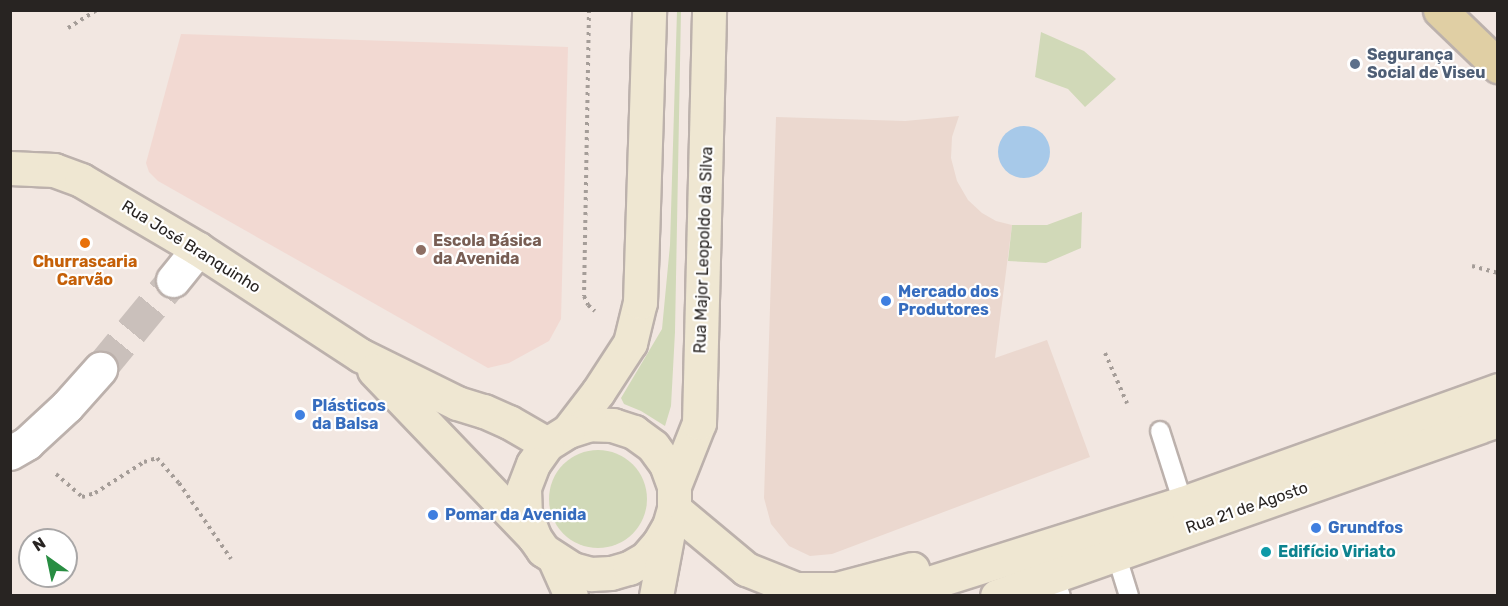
<!DOCTYPE html>
<html>
<head>
<meta charset="utf-8">
<style>
	body { margin:0 }
	#map { position:relative; width:1508px; height:606px; overflow:hidden; background:#f2e7e1; font-family:Rubik,sans-serif }
	div>[style] { position:absolute }
	.built>* { inset:0; background:#ebd8cf }
	.education>* { inset:0; background:#f2d9d2 }
	.green>* { inset:0; background:#d1d9b8 }
	.round { border-radius:50% }
	.water>* { inset:0; background:#a7c9e9 }
	.street-tunnel>* { height:33px; margin-top:-16.5px; transform-origin:0; background:repeating-linear-gradient(90deg,#cac0bb 0 33px,transparent 0 49px) }
	.path>* { height:4px; margin-top:-2px; transform-origin:0; background:repeating-linear-gradient(90deg,#a59d98 0 3px,transparent 0 7.5px) }
	.roads { filter:drop-shadow(2px 0 #bcb1ac) drop-shadow(-2px 0 #bcb1ac) drop-shadow(0 2px #bcb1ac) drop-shadow(0 -2px #bcb1ac) }
	.lane>* { height:18px; margin:-9px; padding:0 9px; transform-origin:9px; border-radius:9px; background:#fff }
	.street>* { height:33px; margin:-16.5px; padding:0 16.5px; transform-origin:16.5px; border-radius:16.5px; background:#fff }
	.secondary>* { height:33px; margin:-16.5px; padding:0 16.5px; transform-origin:16.5px; border-radius:16.5px; background:#efe7d2 }
	.primary>* { height:33px; margin:-16.5px; padding:0 16.5px; transform-origin:16.5px; border-radius:16.5px; background:#e0cfa4 }
	.dots>* { width:16px; height:16px; translate:-50% -50%; box-sizing:border-box; border:3px solid #fff; border-radius:50% }
	span { translate:-50% -50%; white-space:nowrap; text-align:center; line-height:1.15; -webkit-text-stroke:4.5px #fff; paint-order:stroke }
	.service-label { font-size:16px; color:#4e5e75; font-weight:700 }
	.left { translate:0 -50%; text-align:left }
	.education-label { font-size:16px; color:#785e54; font-weight:700 }
	.street-label { font-size:16px; color:#282422 }
	.food-label { font-size:16px; color:#c56008; font-weight:700 }
	.shop-label { font-size:16px; color:#366cbe; font-weight:700 }
	.culture-label { font-size:16px; color:#0d838f; font-weight:700 }
	.frame { position:absolute; inset:0; border:12px solid #282422; pointer-events:none }
	.north { position:absolute; left:18px; top:528px; width:60px; height:60px; box-sizing:border-box; background:#fff; border:2px solid #a9a7a7; border-radius:50%; rotate:327deg; font-size:16px; font-weight:700; line-height:24px; text-align:center; color:#282422 }
	.north::after { content:''; display:block; margin:auto; width:21px; height:27px; background:#288d42; clip-path:polygon(50% 0,100% 100%,50% 72%,0 100%) }
</style>
</head>
<body>
<div id="map">
	<div class="built">
		<i style="clip-path:polygon(959px 116px,952px 137px,951px 158px,957px 181px,968px 200px,982px 213px,996px 221px,1012px 225px,995px 358px,1047px 340px,1090px 457px,832px 554px,810px 556px,789px 546px,771px 524px,764px 498px,776px 117px,905px 121px)"></i>
	</div>
	<div class="education">
		<i style="clip-path:polygon(181px 34px,568px 47px,561px 319px,549px 341px,509px 363px,488px 368px,158px 181px,149px 172px,146px 163px)"></i>
	</div>
	<div class="green">
		<i style="clip-path:polygon(677px 11px,681px 11px,675px 332px,671px 406px,665px 426px,641px 411px,624px 404px,621px 398px,662px 329px,670px 245px)"></i>
		<i style="clip-path:polygon(1041px 32px,1084px 51px,1116px 79px,1085px 107px,1068px 89px,1035px 77px)"></i>
		<i style="clip-path:polygon(1082px 212px,1081px 248px,1046px 263px,1008px 261px,1012px 225px,1047px 225px)"></i>
		<i class="round" style="left:549px;top:450px;width:98px;height:98px"></i>
	</div>
	<div class="water">
		<i class="round" style="left:998px;top:126px;width:52px;height:52px"></i>
	</div>
	<div class="street-tunnel">
		<i style="left:100px;top:369px;width:115px;rotate:-50.6deg"></i>
	</div>
	<div class="path">
		<i style="left:589px;top:10px;width:286px;rotate:91deg"></i>
		<i style="left:584px;top:296px;width:10px;rotate:66deg"></i>
		<i style="left:588px;top:305px;width:9px;rotate:41deg"></i>
		<i style="left:68px;top:28px;width:34px;rotate:-32deg"></i>
		<i style="left:1472px;top:266px;width:27px;rotate:15deg"></i>
		<i style="left:1105px;top:353px;width:55px;rotate:66.3deg"></i>
		<i style="left:56px;top:474px;width:35px;rotate:41deg"></i>
		<i style="left:82px;top:497px;width:14px;rotate:-17deg"></i>
		<i style="left:95px;top:493px;width:58px;rotate:-32.3deg"></i>
		<i style="left:144px;top:462px;width:14px;rotate:-17deg"></i>
		<i style="left:157px;top:458px;width:33px;rotate:49deg"></i>
		<i style="left:179px;top:483px;width:92px;rotate:55.6deg"></i>
	</div>
	<div class="roads">
		<div class="lane">
			<i style="left:1160px;top:431px;width:76px;rotate:72.3deg"></i>
			<i style="left:1116px;top:554px;width:44px;rotate:72.8deg"></i>
			<i style="left:1054px;top:575px;width:22px;rotate:72deg"></i>
		</div>
		<div class="street">
			<i style="left:173px;top:280px;width:40px;rotate:-51deg"></i>
			<i style="left:10px;top:453px;width:20px;rotate:-30deg"></i>
			<i style="left:27px;top:443px;width:54px;rotate:-42.8deg"></i>
			<i style="left:67px;top:406px;width:50px;rotate:-48.3deg"></i>
		</div>
		<div class="secondary">
			<i style="left:10px;top:168px;width:44px;rotate:2.6deg"></i>
			<i style="left:54px;top:170px;width:29px;rotate:20deg"></i>
			<i style="left:81px;top:180px;width:136px;rotate:30.5deg"></i>
			<i style="left:198px;top:249px;width:194px;rotate:33.2deg"></i>
			<i style="left:360px;top:355px;width:108px;rotate:26.3deg"></i>
			<i style="left:457px;top:403px;width:28px;rotate:17deg"></i>
			<i style="left:484px;top:411px;width:27px;rotate:24deg"></i>
			<i style="left:509px;top:422px;width:44px;rotate:30.1deg"></i>
			<i style="left:374px;top:370px;width:230px;rotate:46.2deg"></i>
			<i style="left:568px;top:431px;width:49px;rotate:-52.4deg"></i>
			<i style="left:598px;top:392px;width:59px;rotate:-56.9deg"></i>
			<i style="left:630px;top:343px;width:42px;rotate:-76.3deg"></i>
			<i style="left:640px;top:302px;width:292px;rotate:-88.2deg"></i>
			<i style="left:674px;top:486px;width:23px;rotate:-110deg"></i>
			<i style="left:666px;top:464px;width:22px;rotate:-126deg"></i>
			<i style="left:653px;top:446px;width:24px;rotate:-144deg"></i>
			<i style="left:634px;top:432px;width:22px;rotate:-162deg"></i>
			<i style="left:613px;top:425px;width:23px;rotate:-178deg"></i>
			<i style="left:590px;top:424px;width:23px;rotate:162deg"></i>
			<i style="left:568px;top:431px;width:25px;rotate:148deg"></i>
			<i style="left:547px;top:444px;width:24px;rotate:125deg"></i>
			<i style="left:533px;top:464px;width:26px;rotate:111deg"></i>
			<i style="left:524px;top:488px;width:25px;rotate:88deg"></i>
			<i style="left:525px;top:513px;width:26px;rotate:69deg"></i>
			<i style="left:534px;top:537px;width:16px;rotate:55deg"></i>
			<i style="left:543px;top:550px;width:35px;rotate:33deg"></i>
			<i style="left:572px;top:569px;width:20px;rotate:15deg"></i>
			<i style="left:591px;top:574px;width:20px;rotate:-3deg"></i>
			<i style="left:611px;top:573px;width:19px;rotate:-16deg"></i>
			<i style="left:629px;top:568px;width:20px;rotate:-30deg"></i>
			<i style="left:646px;top:558px;width:20px;rotate:-49deg"></i>
			<i style="left:659px;top:543px;width:20px;rotate:-60deg"></i>
			<i style="left:669px;top:526px;width:18px;rotate:-74deg"></i>
			<i style="left:674px;top:509px;width:23px;rotate:-90deg"></i>
			<i style="left:674px;top:486px;width:68px;rotate:-68.4deg"></i>
			<i style="left:699px;top:423px;width:413px;rotate:-88.6deg"></i>
			<i style="left:674px;top:509px;width:94px;rotate:39.8deg"></i>
			<i style="left:746px;top:569px;width:54px;rotate:21.8deg"></i>
			<i style="left:796px;top:589px;width:41px"></i>
			<i style="left:837px;top:589px;width:78px;rotate:-14.9deg"></i>
			<i style="left:555px;top:560px;width:39px;rotate:66deg"></i>
			<i style="left:656px;top:596px;width:65px;rotate:-79.4deg"></i>
			<i style="left:888px;top:596px;width:309px;rotate:-17.5deg"></i>
			<i style="left:1183px;top:503px;width:335px;rotate:-19.7deg"></i>
			<i style="left:997px;top:596px;width:531px;rotate:-19.36deg"></i>
		</div>
		<div class="primary">
			<i style="left:1440px;top:10px;width:81px;rotate:44deg"></i>
		</div>
	</div>
	<div class="dots">
		<i style="left:1355px;top:64px;background:#5c6f8a"></i>
		<i style="left:85px;top:243px;background:#e8710a"></i>
		<i style="left:421px;top:250px;background:#8d6e63"></i>
		<i style="left:886px;top:301px;background:#3f7fe0"></i>
		<i style="left:300px;top:415px;background:#3f7fe0"></i>
		<i style="left:433px;top:515px;background:#3f7fe0"></i>
		<i style="left:1316px;top:528px;background:#3f7fe0"></i>
		<i style="left:1266px;top:552px;background:#0f9aa8"></i>
	</div>
	<div class="service-label">
		<span class="left" style="left:1367px;top:64px">Segurança<br>Social de Viseu</span>
	</div>
	<div class="education-label">
		<span class="left" style="left:433px;top:250px">Escola Básica<br>da Avenida</span>
	</div>
	<div class="street-label">
		<span style="left:191px;top:247px;rotate:32deg">Rua José Branquinho</span>
		<span style="left:704px;top:250px;rotate:-88deg">Rua Major Leopoldo da Silva</span>
		<span style="left:1247px;top:508px;rotate:-19deg">Rua 21 de Agosto</span>
	</div>
	<div class="food-label">
		<span style="left:85px;top:271px">Churrascaria<br>Carvão</span>
	</div>
	<div class="shop-label">
		<span class="left" style="left:898px;top:301px">Mercado dos<br>Produtores</span>
		<span class="left" style="left:312px;top:415px">Plásticos<br>da Balsa</span>
		<span class="left" style="left:445px;top:515px">Pomar da Avenida</span>
		<span class="left" style="left:1328px;top:528px">Grundfos</span>
	</div>
	<div class="culture-label">
		<span class="left" style="left:1278px;top:552px">Edifício Viriato</span>
	</div>
	<div class="frame"></div>
	<div class="north">N</div>
</div>
</body>
</html>
